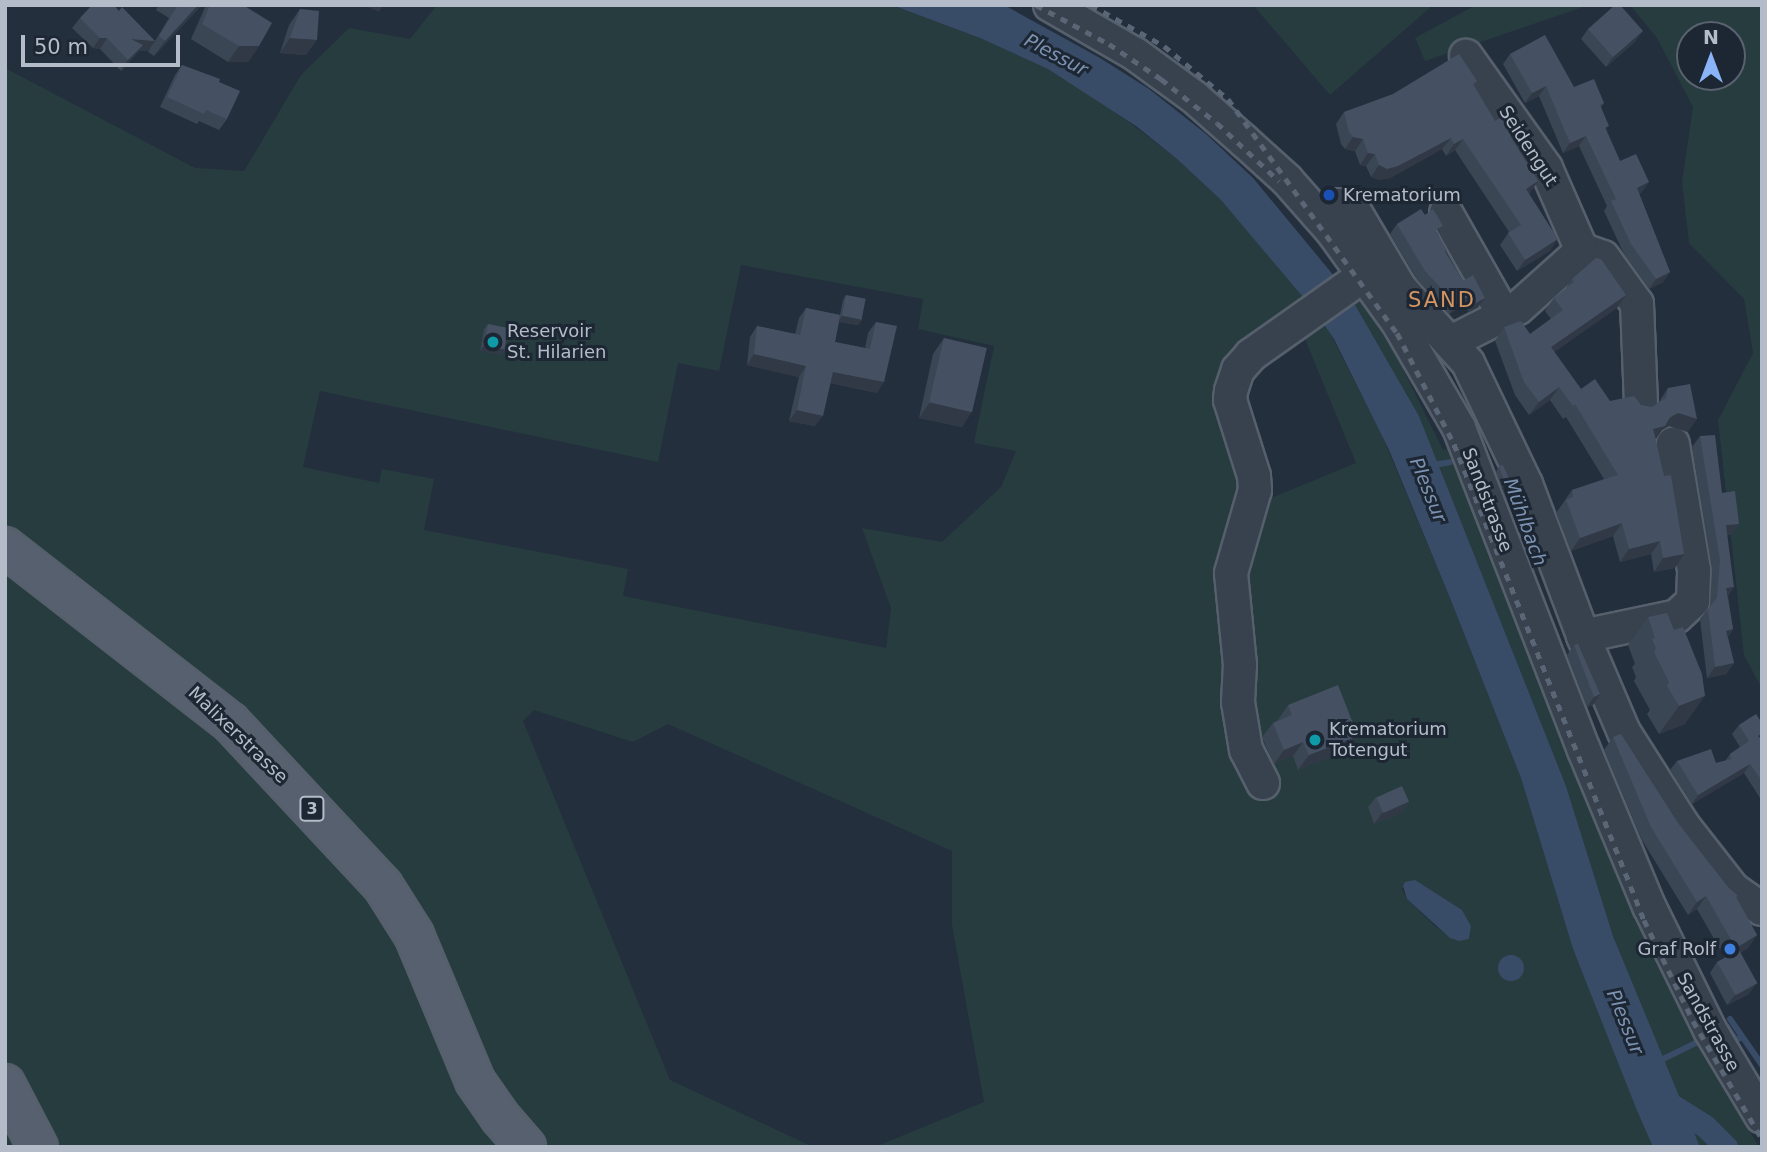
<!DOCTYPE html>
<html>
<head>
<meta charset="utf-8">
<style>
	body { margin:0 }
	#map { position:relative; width:1767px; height:1152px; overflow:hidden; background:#242f3e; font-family:"DejaVu Sans",sans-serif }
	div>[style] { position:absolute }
	.green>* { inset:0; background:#263c3f }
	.water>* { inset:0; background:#394c67 }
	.round { border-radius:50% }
	.stream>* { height:6px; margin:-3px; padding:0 3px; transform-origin:3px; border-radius:3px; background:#394c67 }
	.canal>* { height:23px; margin:-11.5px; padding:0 11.5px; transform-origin:11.5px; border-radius:11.5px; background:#394c67 }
	.roads { filter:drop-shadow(2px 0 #565f6c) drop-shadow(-2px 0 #565f6c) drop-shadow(0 2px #565f6c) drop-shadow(0 -2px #565f6c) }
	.minor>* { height:32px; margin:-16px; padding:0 16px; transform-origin:16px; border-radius:16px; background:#38414e }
	.major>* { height:38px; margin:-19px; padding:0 19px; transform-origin:19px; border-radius:19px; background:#56606e }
	.rail>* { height:5px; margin-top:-2.5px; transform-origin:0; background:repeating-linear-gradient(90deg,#5a6575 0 7px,transparent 0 14px) }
	.wall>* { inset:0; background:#3b4654 }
	.shaded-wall>* { inset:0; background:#303945 }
	.building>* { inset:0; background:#455162; transform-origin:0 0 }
	.dots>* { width:19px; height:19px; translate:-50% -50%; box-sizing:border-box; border:4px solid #1d2633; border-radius:50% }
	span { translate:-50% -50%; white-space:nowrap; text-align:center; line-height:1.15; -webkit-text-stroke:6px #1d2633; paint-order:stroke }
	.shield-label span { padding:2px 5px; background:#1d2633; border:2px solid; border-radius:5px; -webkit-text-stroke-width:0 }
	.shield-label { font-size:16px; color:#b4bcc9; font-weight:700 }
	.street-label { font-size:18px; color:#b4bcc9 }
	.poi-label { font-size:18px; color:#b4bcc9 }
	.left { translate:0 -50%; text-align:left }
	.right { translate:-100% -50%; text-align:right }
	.water-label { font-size:19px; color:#7c92b1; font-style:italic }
	.quarter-label { font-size:21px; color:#d59563; letter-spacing:2px }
	.frame { position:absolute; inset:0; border:7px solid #b4bcc9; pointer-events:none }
	.north { position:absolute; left:1676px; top:21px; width:70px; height:70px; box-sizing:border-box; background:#1d2633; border:2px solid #59626f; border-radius:50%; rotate:0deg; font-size:19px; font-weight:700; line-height:28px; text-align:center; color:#b4bcc9 }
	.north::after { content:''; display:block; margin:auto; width:24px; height:32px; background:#8ab4f8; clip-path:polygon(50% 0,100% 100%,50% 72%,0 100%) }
	.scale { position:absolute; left:21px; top:35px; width:159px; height:32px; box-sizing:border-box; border:4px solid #b4bcc9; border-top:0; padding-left:9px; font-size:21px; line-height:24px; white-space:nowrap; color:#b4bcc9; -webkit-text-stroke:5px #1d2633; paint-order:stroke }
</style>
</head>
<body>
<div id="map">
	<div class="green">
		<i style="clip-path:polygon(evenodd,437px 5px,892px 5px,980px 38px,1048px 69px,1108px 106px,1177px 159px,1221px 200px,1261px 245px,1326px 325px,1381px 433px,1452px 603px,1521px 778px,1573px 949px,1653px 1147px,875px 1147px,984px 1102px,952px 925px,952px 851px,668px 724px,633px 742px,534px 710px,523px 721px,670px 1080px,813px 1147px,5px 1147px,5px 68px,195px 168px,244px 171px,301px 75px,349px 28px,410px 39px,437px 5px,741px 265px,923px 299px,918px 329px,994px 346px,974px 443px,1016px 451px,1001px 487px,942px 542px,862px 528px,891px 608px,886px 648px,623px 596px,628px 569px,424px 530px,434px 479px,382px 469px,379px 483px,303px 467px,320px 391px,658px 462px,678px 363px,719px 371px,741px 265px,437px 5px,1298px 322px,1356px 463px,1252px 506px,1238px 370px,1298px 322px,437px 5px,1406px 882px,1422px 885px,1462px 910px,1471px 926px,1469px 939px,1454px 940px,1435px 926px,1407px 899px,1402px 889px,1406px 882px)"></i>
		<i style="clip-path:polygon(1253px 5px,1433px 5px,1330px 95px)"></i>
		<i style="clip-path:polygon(1476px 5px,1589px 5px,1425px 61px,1415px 38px)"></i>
		<i style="clip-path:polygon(evenodd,1630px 5px,1762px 5px,1762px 689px,1744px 655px,1718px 420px,1753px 353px,1744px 299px,1689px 243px,1682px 182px,1693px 107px,1657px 38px,1630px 5px,1690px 35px,1732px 35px,1732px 77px,1690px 77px,1690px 35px)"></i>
		<i style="clip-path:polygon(1356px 291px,1398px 359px,1443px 450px,1447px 449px,1649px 946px,1701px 1049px,1759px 1147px,1700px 1147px,1690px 1125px,1613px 936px,1566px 786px,1419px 416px,1350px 296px)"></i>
	</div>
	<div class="water">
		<i style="clip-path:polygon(892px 5px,1004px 5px,1100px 58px,1149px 89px,1206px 134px,1253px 178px,1339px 282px,1308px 303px,1221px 200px,1177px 159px,1136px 126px,1048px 69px,980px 38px)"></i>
		<i style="clip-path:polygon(1350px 296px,1419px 416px,1566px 786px,1613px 936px,1700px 1147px,1653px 1147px,1636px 1108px,1573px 949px,1521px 778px,1452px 603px,1389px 450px,1334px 339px,1319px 317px)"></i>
		<i style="clip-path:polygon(1415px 880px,1462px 910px,1471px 926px,1469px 939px,1459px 941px,1450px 938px,1407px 899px,1403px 886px,1405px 882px)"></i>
		<i class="round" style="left:1498px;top:955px;width:26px;height:26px"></i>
	</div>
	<div class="stream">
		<i style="left:1428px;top:466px;width:22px;rotate:-10deg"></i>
		<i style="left:1730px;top:1019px;width:56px;rotate:55.2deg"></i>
		<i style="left:1721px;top:1030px;width:7px;rotate:-27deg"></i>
		<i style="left:1727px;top:1027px;width:16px;rotate:55deg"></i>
		<i style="left:1736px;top:1040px;width:7px;rotate:-27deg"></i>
		<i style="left:1655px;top:1058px;width:8px;rotate:7deg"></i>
		<i style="left:1663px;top:1059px;width:39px;rotate:-26deg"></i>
	</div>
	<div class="canal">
		<i style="left:1659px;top:1097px;width:54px;rotate:32.2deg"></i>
		<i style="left:1705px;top:1126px;width:30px;rotate:45deg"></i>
	</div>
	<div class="roads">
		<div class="minor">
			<i style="left:1050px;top:5px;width:98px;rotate:30deg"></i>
			<i style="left:1135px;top:54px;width:73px;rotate:36.1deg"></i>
			<i style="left:1194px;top:97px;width:67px;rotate:41.3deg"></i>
			<i style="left:1244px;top:141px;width:58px;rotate:42.2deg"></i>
			<i style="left:1287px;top:180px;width:68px;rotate:48.6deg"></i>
			<i style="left:1332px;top:231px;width:111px;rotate:54.2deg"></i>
			<i style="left:1397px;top:321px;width:124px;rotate:59.9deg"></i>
			<i style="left:1459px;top:428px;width:345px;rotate:68.8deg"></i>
			<i style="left:1584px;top:750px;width:169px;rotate:67.4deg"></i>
			<i style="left:1649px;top:906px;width:138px;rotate:63.8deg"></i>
			<i style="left:1710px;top:1030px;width:101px;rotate:59.1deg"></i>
			<i style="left:1446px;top:213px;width:120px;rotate:60.4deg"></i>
			<i style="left:1318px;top:215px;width:21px;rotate:-28deg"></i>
			<i style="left:1337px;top:205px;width:19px;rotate:21deg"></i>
			<i style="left:1355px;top:212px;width:88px;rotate:59.4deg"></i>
			<i style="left:1400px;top:288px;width:101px;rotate:47.8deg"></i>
			<i style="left:1468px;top:363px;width:134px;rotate:64.4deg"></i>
			<i style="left:1526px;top:484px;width:162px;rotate:69.4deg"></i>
			<i style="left:1583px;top:636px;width:104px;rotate:66.9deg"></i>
			<i style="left:1624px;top:732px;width:110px;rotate:57.6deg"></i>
			<i style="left:1683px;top:825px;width:81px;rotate:52deg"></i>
			<i style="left:1733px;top:889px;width:35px;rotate:35deg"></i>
			<i style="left:1580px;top:249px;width:24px;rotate:19deg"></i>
			<i style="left:1603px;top:257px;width:58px;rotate:54.1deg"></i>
			<i style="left:1637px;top:304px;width:98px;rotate:87.7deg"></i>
			<i style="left:1451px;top:342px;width:75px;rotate:-26.9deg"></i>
			<i style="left:1518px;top:308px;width:78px;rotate:-41.9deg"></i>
			<i style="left:1576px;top:256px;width:11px;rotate:-68deg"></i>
			<i style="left:1580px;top:246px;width:85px;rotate:-113.6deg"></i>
			<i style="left:1546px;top:168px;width:138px;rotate:-125.5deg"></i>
			<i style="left:1583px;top:636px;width:96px;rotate:-12deg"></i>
			<i style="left:1677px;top:616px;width:22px;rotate:-43deg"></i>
			<i style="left:1693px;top:601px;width:31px;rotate:-88deg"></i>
			<i style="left:1694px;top:570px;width:128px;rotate:-99.5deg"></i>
			<i style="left:1263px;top:783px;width:37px;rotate:-117deg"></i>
			<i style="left:1246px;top:750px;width:49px;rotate:-99.5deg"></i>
			<i style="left:1238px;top:702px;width:37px;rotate:-87deg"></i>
			<i style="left:1240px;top:665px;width:92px;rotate:-95.6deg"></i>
			<i style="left:1231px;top:573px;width:86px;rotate:-73.9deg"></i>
			<i style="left:1255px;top:490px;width:14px;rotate:-94deg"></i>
			<i style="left:1254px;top:476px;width:80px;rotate:-107.5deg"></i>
			<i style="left:1230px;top:400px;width:9px;rotate:-84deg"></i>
			<i style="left:1231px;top:391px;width:22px;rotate:-72deg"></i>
			<i style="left:1238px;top:370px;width:20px;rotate:-49deg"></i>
			<i style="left:1251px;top:355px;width:141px;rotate:-35.2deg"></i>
		</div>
		<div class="major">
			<i style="left:5px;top:547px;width:285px;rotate:37.9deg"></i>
			<i style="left:230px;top:722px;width:224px;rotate:47deg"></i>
			<i style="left:383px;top:886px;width:58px;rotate:57.7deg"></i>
			<i style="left:414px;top:935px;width:158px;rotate:67.3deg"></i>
			<i style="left:475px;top:1081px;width:44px;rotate:55.2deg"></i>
			<i style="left:500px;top:1117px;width:40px;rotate:49deg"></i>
			<i style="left:5px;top:1084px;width:71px;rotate:62.4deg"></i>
		</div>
	</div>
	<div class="rail">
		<i style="left:1036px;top:5px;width:83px;rotate:28.1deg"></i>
		<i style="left:1109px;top:44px;width:63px;rotate:33.9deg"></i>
		<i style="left:1161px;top:79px;width:71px;rotate:38.2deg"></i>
		<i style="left:1217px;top:123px;width:85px;rotate:43.1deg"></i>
		<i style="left:1091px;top:5px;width:84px;rotate:29.3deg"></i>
		<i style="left:1164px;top:46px;width:83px;rotate:39.6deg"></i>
		<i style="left:1228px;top:99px;width:289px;rotate:54.2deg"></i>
		<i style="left:1397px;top:333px;width:125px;rotate:62.8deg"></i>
		<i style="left:1454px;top:444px;width:513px;rotate:68.24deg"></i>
		<i style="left:1644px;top:920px;width:112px;rotate:64.1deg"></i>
		<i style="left:1693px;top:1021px;width:137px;rotate:59.7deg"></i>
	</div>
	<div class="wall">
		<i style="clip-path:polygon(159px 5px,202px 5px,154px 56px,148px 52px,151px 47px,148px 51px,139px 51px,121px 71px,100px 49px,93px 48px,72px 28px,80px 18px,155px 41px,169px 18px,156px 10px)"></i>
		<i style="clip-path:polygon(206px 5px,243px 5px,259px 46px,248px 62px,228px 62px,191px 39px)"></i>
		<i style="clip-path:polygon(300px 9px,306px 55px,280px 53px,289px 25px)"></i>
		<i style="clip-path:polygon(1588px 29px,1635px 42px,1606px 67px,1581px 39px)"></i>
		<i style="clip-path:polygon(1510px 54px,1604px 103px,1601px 107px,1607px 131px,1620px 161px,1642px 192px,1639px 194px,1670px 272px,1663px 282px,1649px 289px,1624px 254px,1604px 211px,1607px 206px,1579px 146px,1563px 153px,1539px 96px,1525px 103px,1503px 64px)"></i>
		<i style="clip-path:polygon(182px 65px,219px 82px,227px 119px,219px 130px,199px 121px,197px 124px,160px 107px,175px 75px)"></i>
		<i style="clip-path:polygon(1477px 81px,1474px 86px,1495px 121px,1511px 138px,1538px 181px,1529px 194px,1550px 251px,1517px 271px,1500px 245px,1509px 232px,1455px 150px,1446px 156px,1442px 149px,1390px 178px,1379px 180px,1371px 177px,1366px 166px,1360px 165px,1355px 151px,1345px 149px,1341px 144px,1336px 124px,1344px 112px)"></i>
		<i style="clip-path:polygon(1425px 215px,1438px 234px,1445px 252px,1463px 281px,1485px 298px,1478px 307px,1469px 312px,1464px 305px,1449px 314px,1418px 281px,1390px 234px,1397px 224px)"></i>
		<i style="clip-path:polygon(1572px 279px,1626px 295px,1617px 308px,1554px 352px,1581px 389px,1610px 401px,1652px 407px,1659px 402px,1668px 388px,1688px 432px,1669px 426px,1662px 430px,1655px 439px,1684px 554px,1675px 568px,1654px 572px,1651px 554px,1620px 562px,1613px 536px,1571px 551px,1556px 513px,1572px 490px,1604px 479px,1566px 417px,1563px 419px,1550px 400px,1529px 415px,1515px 395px,1495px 341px,1504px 327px,1530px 334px,1551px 319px,1545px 311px,1554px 298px,1565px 290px)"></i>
		<i style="clip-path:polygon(846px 295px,862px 320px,858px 325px,839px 322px,835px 342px,865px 348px,868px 333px,876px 322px,877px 393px,830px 383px,815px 426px,789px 421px,799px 377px,747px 365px,750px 337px,757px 326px,795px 334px,799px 318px,806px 308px,840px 315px,843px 300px)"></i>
		<i style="clip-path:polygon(488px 324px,505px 349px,502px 355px,480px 351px,484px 329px)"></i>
		<i style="clip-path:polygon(944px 338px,972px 411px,962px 427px,919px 418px,933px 354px)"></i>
		<i style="clip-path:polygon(1700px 436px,1722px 493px,1739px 524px,1732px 534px,1727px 535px,1728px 596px,1733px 629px,1728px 637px,1734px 663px,1726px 674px,1707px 678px,1700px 619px,1710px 606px,1712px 570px,1692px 447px)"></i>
		<i style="clip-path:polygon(1499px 466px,1509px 492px,1504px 494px,1496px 472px)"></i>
		<i style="clip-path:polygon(1648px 617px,1685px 724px,1659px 734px,1647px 714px,1650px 710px,1634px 681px,1636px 677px,1632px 667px,1635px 664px,1628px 645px)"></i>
		<i style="clip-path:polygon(1574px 645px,1600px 694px,1593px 705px,1587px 707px,1567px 655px)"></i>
		<i style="clip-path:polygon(1288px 705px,1358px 736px,1348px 750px,1298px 770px,1293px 756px,1274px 764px,1262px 737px,1273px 723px,1278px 720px)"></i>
		<i style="clip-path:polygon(1739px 725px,1762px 739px,1762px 797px,1760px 798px,1744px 773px,1692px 804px,1670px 770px,1677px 761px,1716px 763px,1725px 761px,1730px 754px,1740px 747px,1732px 734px)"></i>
		<i style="clip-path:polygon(1613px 737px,1678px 823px,1736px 899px,1757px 935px,1748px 948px,1740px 953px,1749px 994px,1727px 1005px,1710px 973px,1717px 962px,1725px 958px,1697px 909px,1688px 915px,1642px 840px,1604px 750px)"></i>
		<i style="clip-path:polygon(1376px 797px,1409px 802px,1402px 813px,1374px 824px,1368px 807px)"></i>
	</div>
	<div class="shaded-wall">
		<i style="clip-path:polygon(198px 5px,202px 5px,154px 56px,165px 41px)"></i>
		<i style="clip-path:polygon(363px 5px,383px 5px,379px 12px)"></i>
		<i style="clip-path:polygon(1643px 31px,1635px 42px,1606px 67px,1613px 57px)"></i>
		<i style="clip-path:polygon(100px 38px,107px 38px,100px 49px,93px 48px)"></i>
		<i style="clip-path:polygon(290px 38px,317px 40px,306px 55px,280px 53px)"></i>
		<i style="clip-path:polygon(131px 39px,155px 41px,148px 51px,139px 51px,121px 71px,128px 60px)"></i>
		<i style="clip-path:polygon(239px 46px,259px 46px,248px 62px,228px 62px)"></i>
		<i style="clip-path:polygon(1546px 86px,1539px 96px,1525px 103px,1532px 93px)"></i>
		<i style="clip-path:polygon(1586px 136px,1579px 146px,1563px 153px,1570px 143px)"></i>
		<i style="clip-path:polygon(1353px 137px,1363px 139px,1355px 151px,1345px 149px)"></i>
		<i style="clip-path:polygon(1451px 138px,1442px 149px,1390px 178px,1379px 180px,1371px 177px,1379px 165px)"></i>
		<i style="clip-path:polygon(1463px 139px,1455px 150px,1446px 156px,1454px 144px)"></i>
		<i style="clip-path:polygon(1368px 153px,1375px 154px,1366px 166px,1360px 165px)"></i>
		<i style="clip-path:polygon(1538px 181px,1530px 193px,1518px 201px,1526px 189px)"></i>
		<i style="clip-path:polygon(1649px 182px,1642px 192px,1630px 198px,1637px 188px)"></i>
		<i style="clip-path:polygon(1558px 239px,1550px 251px,1517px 271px,1525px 260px)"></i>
		<i style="clip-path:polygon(1670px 272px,1663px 282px,1649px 289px,1656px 279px)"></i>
		<i style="clip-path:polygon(1471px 295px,1464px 305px,1449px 314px,1456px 304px)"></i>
		<i style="clip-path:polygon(1626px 295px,1617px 308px,1542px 360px,1551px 347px)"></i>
		<i style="clip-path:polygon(1485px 298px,1478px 307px,1469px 312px,1476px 303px)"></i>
		<i style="clip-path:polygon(842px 316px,862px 320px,858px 325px,838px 322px)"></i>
		<i style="clip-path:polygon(484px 346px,505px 349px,502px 355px,480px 351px)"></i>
		<i style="clip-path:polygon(754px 354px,806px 366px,799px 377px,747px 365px)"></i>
		<i style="clip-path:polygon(833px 372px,884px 382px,877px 393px,825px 382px)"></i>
		<i style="clip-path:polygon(1559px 387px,1550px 400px,1529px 415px,1539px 402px)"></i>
		<i style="clip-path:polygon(930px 402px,972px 411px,962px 427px,919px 418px)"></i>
		<i style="clip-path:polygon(797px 410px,823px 416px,815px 426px,789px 421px)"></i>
		<i style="clip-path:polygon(1678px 413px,1697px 419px,1688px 432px,1669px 426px,1662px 430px,1656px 439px,1653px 429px)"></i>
		<i style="clip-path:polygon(1513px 487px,1509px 492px,1504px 494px,1508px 489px)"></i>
		<i style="clip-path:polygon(1622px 523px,1613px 536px,1571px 551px,1580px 538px)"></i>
		<i style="clip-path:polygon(1739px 524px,1732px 534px,1719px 536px,1726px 525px)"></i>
		<i style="clip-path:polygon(1660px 541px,1651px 554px,1620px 562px,1629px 549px)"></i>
		<i style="clip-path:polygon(1684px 554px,1675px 568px,1654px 572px,1663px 558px)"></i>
		<i style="clip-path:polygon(1734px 587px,1727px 598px,1726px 588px)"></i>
		<i style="clip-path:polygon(1733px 629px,1726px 640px,1726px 631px)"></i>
		<i style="clip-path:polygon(1734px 663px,1726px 674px,1707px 678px,1715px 667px)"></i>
		<i style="clip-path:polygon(1600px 694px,1593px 705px,1587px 707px,1594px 697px)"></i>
		<i style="clip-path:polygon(1705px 696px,1685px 724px,1659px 734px,1679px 706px)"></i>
		<i style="clip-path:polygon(1358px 736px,1348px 750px,1298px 770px,1309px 755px)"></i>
		<i style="clip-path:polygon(1303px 742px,1293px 756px,1274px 764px,1284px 750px)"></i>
		<i style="clip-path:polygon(1750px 764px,1744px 773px,1692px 804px,1698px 795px)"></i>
		<i style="clip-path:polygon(1409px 802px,1402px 813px,1374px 824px,1382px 813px)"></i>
		<i style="clip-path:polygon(1706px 896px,1697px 909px,1688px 915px,1697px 902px)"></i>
		<i style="clip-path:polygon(1757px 935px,1748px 948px,1727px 961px,1736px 948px)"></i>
		<i style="clip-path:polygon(1757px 983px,1749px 994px,1727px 1005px,1735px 995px)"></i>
	</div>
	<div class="building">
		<i style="clip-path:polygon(92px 5px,114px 5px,119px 11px,122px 7px,155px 41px,131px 39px,143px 45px,128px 60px,107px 38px,100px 38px,80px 18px)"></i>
		<i style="clip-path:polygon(178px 5px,198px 5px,165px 41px,159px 36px)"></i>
		<i style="clip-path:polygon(210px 5px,243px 5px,272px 23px,259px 46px,239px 46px,202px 24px)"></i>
		<i style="clip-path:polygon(1615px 5px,1620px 5px,1643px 31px,1613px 57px,1588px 29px)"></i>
		<i style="clip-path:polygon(300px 9px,319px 11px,317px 40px,290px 38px)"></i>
		<i style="clip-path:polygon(1545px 35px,1574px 87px,1594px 79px,1604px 103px,1600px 105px,1609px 126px,1605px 128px,1620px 161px,1636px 154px,1649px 182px,1637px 188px,1670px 272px,1656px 279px,1631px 244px,1611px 201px,1616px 199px,1586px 136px,1570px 143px,1546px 86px,1532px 93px,1510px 54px)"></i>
		<i style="clip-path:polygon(1459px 54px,1477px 81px,1473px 84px,1495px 121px,1503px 116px,1515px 133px,1510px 136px,1538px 181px,1526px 189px,1558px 239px,1525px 260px,1508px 233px,1521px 225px,1463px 139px,1454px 144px,1451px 138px,1398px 166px,1387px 169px,1379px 165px,1375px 154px,1368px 153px,1363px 139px,1353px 137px,1349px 132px,1344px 112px,1393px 94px)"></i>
		<i style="clip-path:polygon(182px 65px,220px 79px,219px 82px,240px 91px,227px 119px,206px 110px,204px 114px,167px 97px)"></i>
		<i style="clip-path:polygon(1421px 209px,1425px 215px,1433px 209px,1443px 226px,1435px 230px,1447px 250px,1445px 251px,1463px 281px,1473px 275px,1485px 298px,1476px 303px,1471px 295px,1456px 304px,1425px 271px,1397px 224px)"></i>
		<i style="clip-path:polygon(1596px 258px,1601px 259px,1626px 295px,1551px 347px,1581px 389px,1595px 379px,1610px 401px,1634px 396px,1641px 405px,1652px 407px,1666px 398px,1668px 388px,1690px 384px,1697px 419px,1678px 413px,1670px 417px,1665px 426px,1653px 429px,1664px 476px,1671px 475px,1684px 554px,1663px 558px,1660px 541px,1629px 549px,1622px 523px,1580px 538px,1566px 500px,1573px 497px,1572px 490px,1618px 475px,1575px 404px,1573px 406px,1559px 387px,1539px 402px,1524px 382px,1504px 327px,1521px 321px,1530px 334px,1563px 310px,1554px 298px,1574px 282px,1572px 279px)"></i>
		<i style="left:846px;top:295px;width:20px;height:21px;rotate:11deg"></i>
		<i style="clip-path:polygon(806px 308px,840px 315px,835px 342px,870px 349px,876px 322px,897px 326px,884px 382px,833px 372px,823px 416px,797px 410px,806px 366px,754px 354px,757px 326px,800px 335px)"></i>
		<i style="left:488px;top:324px;width:21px;height:22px;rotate:11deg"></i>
		<i style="left:944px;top:338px;width:44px;height:66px;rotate:13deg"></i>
		<i style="clip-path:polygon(1715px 435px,1722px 493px,1735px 491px,1739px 524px,1726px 525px,1734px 587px,1726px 588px,1733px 629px,1726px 631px,1734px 663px,1715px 667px,1708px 609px,1717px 598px,1720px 560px,1700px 436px)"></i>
		<i style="clip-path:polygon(1503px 465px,1513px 487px,1508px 489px,1499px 466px)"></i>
		<i style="clip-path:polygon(1667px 613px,1674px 630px,1683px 627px,1702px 674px,1705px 696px,1679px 706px,1667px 686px,1669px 682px,1654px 652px,1656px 648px,1652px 639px,1655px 638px,1648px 617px)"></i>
		<i style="clip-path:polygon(1578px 644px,1600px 694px,1594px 697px,1574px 645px)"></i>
		<i style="clip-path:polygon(1338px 685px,1358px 736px,1309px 755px,1303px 742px,1284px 750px,1273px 723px,1292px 715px,1288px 705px)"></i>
		<i style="clip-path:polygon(1756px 714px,1762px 723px,1762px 734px,1758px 736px,1762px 739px,1762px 781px,1750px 764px,1698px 795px,1677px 761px,1711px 749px,1716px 763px,1731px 759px,1730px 754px,1749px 741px,1739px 725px)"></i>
		<i style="clip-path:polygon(1621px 734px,1678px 823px,1728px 887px,1738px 896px,1736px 897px,1757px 935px,1736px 948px,1706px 896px,1697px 902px,1651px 827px,1613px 737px)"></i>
		<i style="left:1402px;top:786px;width:17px;height:28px;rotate:66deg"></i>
		<i style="left:1739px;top:950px;width:38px;height:25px;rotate:61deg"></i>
	</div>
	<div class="dots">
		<i style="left:1329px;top:195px;background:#1a4fb4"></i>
		<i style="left:493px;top:342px;background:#0f9aa8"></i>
		<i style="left:1315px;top:740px;background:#0f9aa8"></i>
		<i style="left:1730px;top:949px;background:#3f7fe0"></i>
	</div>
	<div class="shield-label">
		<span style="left:312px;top:809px">3</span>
	</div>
	<div class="street-label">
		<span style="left:1528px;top:146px;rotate:57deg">Seidengut</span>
		<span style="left:1487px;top:500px;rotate:69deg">Sandstrasse</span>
		<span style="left:238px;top:735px;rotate:44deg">Malixerstrasse</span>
		<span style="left:1708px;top:1022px;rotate:61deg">Sandstrasse</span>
	</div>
	<div class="poi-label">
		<span class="left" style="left:1343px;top:195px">Krematorium</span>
		<span class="left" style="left:507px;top:342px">Reservoir<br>St. Hilarien</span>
		<span class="left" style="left:1329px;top:740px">Krematorium<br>Totengut</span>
		<span class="right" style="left:1716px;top:949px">Graf Rolf</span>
	</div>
	<div class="water-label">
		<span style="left:1056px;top:55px;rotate:28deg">Plessur</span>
		<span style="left:1428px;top:490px;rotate:68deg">Plessur</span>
		<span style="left:1525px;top:522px;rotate:70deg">Mühlbach</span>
		<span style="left:1625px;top:1022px;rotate:68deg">Plessur</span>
	</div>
	<div class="quarter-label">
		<span style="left:1442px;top:300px">SAND</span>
	</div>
	<div class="frame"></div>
	<div class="north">N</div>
	<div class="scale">50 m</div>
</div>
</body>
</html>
